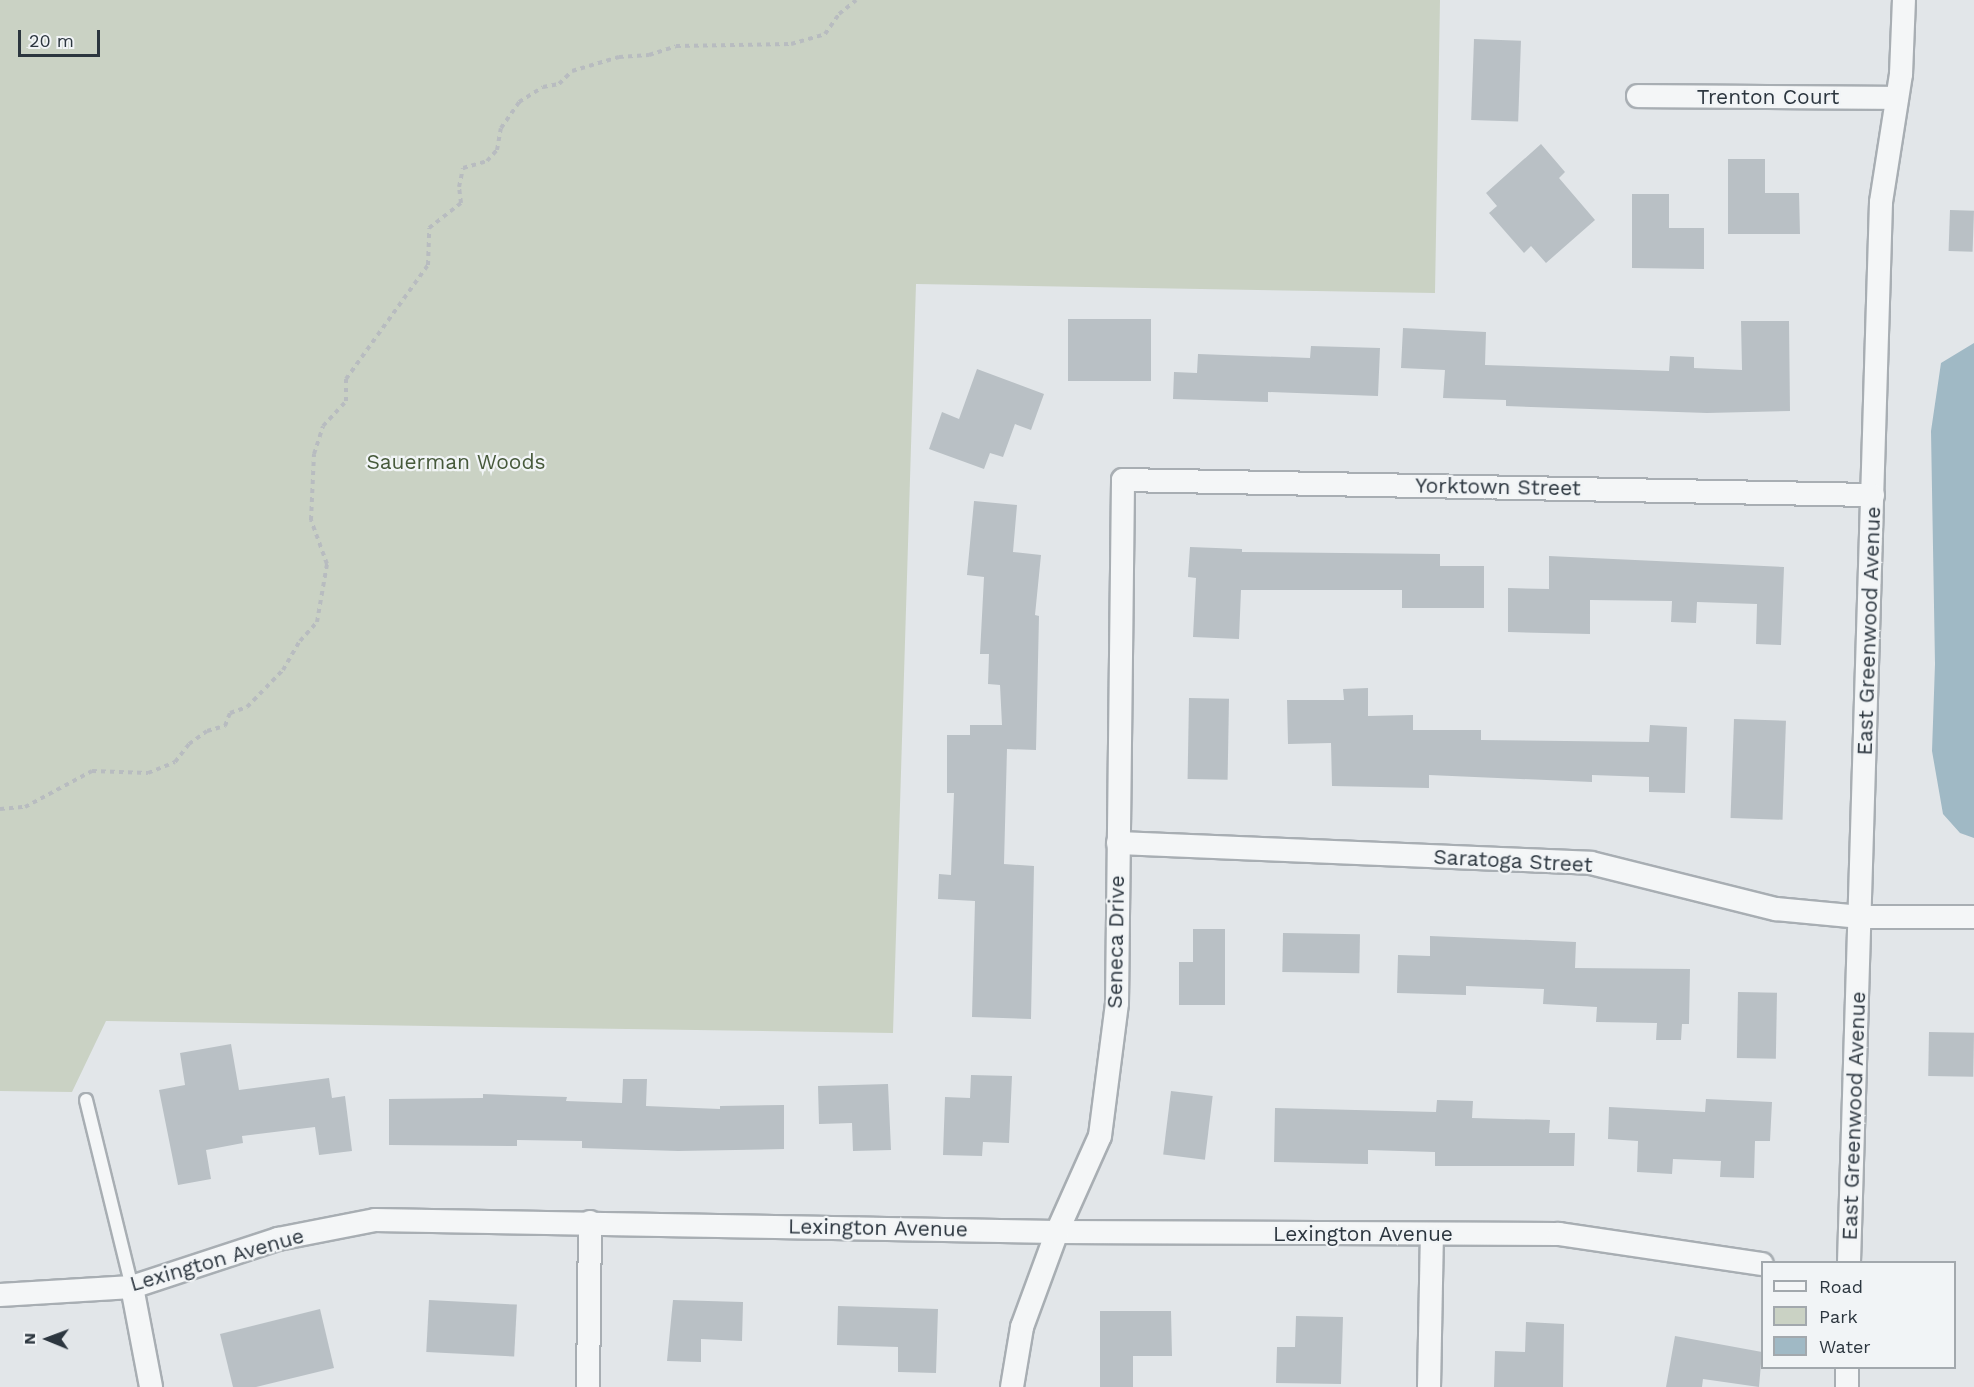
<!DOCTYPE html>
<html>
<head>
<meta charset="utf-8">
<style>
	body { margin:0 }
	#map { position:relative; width:1974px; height:1387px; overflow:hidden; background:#e2e6e9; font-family:"Work Sans",sans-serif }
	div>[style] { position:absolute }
	.green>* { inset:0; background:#cad2c4 }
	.water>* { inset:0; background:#a0b9c5 }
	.building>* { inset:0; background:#b9c0c5; transform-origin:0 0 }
	.path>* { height:4px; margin-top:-2px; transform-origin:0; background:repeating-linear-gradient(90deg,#b8bcc0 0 4.5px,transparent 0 9px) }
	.roads { filter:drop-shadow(2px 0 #a8aeb3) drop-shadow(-2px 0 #a8aeb3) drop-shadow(0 2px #a8aeb3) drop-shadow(0 -2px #a8aeb3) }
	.service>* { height:12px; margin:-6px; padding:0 6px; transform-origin:6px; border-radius:6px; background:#f4f6f7 }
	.minor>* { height:22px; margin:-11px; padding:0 11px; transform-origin:11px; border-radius:11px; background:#f4f6f7 }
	span { translate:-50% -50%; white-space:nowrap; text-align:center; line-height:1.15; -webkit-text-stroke:4.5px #f1f4f6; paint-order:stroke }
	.street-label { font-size:21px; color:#2c363f }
	.park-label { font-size:21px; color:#46593a }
	.legend { position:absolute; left:1761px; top:1261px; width:195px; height:108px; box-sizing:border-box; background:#f1f4f6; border:2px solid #a2a8ad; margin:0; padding:8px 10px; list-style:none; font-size:18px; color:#2c363f }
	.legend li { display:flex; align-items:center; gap:12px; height:30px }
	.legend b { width:30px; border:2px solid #a2a8ad }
	.north { position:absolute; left:18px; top:1309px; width:60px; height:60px; -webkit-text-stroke:4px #f1f4f6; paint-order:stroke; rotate:271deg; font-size:16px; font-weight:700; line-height:24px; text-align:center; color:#2c363f }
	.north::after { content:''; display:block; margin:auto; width:21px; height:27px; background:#2c363f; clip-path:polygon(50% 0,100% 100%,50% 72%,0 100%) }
	.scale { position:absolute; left:18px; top:30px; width:82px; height:27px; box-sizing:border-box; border:3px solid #2c363f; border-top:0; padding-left:8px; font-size:18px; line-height:21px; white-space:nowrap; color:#2c363f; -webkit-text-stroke:4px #f1f4f6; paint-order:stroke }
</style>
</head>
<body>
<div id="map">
	<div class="green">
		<i style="clip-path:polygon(0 0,1440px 0,1435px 293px,916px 284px,893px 1033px,106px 1021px,72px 1092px,0 1091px)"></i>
	</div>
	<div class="water">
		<i style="clip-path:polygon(1974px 343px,1974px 838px,1960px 833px,1943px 814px,1932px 751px,1935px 664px,1931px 431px,1941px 363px)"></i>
	</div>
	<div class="building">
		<i style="left:1474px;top:39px;width:47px;height:81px;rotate:2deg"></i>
		<i style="clip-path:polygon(1541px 144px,1565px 172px,1559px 178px,1595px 220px,1546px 263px,1531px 246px,1524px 253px,1489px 213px,1497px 206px,1486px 193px)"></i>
		<i style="clip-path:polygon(1728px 159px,1765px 159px,1765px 193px,1799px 193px,1800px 234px,1728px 234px)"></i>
		<i style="clip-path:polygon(1632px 194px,1669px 194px,1669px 228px,1704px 228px,1704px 269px,1632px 268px)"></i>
		<i style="left:1950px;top:210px;width:24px;height:41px;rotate:2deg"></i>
		<i style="left:1068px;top:319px;width:83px;height:62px"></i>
		<i style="clip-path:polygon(1741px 321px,1789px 321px,1790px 411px,1707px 413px,1506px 406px,1506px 400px,1443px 398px,1445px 370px,1401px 368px,1403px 328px,1486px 332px,1485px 365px,1669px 371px,1670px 356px,1694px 357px,1694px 368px,1742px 370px)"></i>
		<i style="clip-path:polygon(1311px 346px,1380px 348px,1378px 396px,1268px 392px,1268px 402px,1173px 399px,1174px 372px,1197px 373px,1198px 354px,1310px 358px)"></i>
		<i style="clip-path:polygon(977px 369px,1044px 394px,1031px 430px,1015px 424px,1003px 457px,990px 453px,984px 469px,929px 449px,942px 412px,959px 419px)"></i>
		<i style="clip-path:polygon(974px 501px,1017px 505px,1013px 552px,1041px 555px,1035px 615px,1039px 616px,1036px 750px,1007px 749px,1004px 864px,1034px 866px,1031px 1019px,972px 1017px,975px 901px,938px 899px,939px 874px,951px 875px,954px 793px,947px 793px,947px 735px,970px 735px,970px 725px,1002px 725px,1000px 685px,988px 684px,989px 654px,980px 654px,984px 577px,967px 575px)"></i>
		<i style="clip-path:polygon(1190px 547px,1242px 549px,1242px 552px,1440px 554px,1440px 566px,1484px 566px,1484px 608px,1402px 608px,1402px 590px,1241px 590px,1239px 639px,1193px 637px,1196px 578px,1188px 577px)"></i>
		<i style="clip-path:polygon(1549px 556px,1784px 567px,1781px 645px,1756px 644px,1757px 604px,1697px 602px,1696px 623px,1671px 622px,1672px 601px,1590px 600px,1590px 634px,1508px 632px,1508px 588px,1549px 589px)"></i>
		<i style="clip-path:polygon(1368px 688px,1368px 716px,1413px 715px,1413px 730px,1481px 730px,1481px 740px,1649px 742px,1650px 725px,1687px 727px,1685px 793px,1649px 792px,1649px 777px,1592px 775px,1592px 782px,1429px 775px,1429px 788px,1332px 786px,1331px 743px,1288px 744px,1287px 700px,1344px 700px,1343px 689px)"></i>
		<i style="left:1189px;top:698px;width:40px;height:81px;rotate:1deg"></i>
		<i style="left:1734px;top:719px;width:52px;height:99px;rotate:2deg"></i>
		<i style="clip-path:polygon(1193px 929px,1225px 929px,1225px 1005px,1179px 1005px,1179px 962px,1193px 962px)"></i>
		<i style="left:1283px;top:933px;width:77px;height:39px;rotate:1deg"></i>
		<i style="clip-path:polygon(1430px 936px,1576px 942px,1575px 968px,1690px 969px,1689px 1024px,1682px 1024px,1681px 1040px,1656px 1040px,1657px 1023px,1596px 1022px,1597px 1007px,1543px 1004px,1544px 989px,1466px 986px,1466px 995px,1397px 993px,1398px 955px,1430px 956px)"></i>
		<i style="left:1738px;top:992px;width:39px;height:66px;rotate:1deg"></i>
		<i style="left:1929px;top:1032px;width:45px;height:44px;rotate:1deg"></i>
		<i style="clip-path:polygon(231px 1044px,239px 1090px,329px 1078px,332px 1098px,345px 1096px,352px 1151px,319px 1155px,315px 1127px,242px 1136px,243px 1143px,206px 1150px,211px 1179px,178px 1185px,159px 1090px,185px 1085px,180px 1053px)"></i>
		<i style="clip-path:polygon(971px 1075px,1012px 1076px,1009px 1143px,983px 1142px,982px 1156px,943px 1155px,945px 1097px,970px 1098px)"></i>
		<i style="clip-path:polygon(623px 1079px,647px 1079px,646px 1106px,720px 1109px,720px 1106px,784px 1105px,784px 1149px,678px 1151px,582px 1148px,582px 1141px,517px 1140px,517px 1146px,389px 1145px,389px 1099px,483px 1098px,483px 1094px,567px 1097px,566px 1101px,622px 1103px)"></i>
		<i style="clip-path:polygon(888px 1084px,891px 1150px,853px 1151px,852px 1123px,819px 1124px,818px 1086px)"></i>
		<i style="left:1171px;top:1091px;width:42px;height:64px;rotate:7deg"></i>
		<i style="clip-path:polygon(1706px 1099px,1772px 1102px,1770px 1141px,1755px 1141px,1754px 1178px,1720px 1177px,1721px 1161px,1673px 1159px,1672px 1174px,1637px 1172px,1638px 1141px,1608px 1139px,1609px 1107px,1705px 1112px)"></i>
		<i style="clip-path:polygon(1437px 1100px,1473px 1101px,1472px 1118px,1550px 1120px,1549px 1133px,1575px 1133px,1574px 1166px,1435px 1166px,1435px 1152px,1368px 1150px,1368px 1164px,1274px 1162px,1275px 1108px,1436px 1112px)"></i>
		<i style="left:429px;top:1300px;width:88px;height:52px;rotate:3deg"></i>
		<i style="clip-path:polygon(673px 1300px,743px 1302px,742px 1341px,701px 1339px,701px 1362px,667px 1361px)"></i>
		<i style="clip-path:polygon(838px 1306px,938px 1309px,936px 1373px,898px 1372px,898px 1347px,837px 1345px)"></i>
		<i style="clip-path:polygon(320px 1309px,334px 1368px,256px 1387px,233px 1387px,220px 1334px)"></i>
		<i style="clip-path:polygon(1100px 1311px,1171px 1311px,1172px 1356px,1133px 1356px,1133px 1387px,1100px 1387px)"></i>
		<i style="clip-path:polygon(1296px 1316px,1343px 1317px,1341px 1384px,1276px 1383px,1277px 1347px,1295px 1347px)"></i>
		<i style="clip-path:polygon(1526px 1322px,1564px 1324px,1563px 1387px,1494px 1387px,1495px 1351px,1525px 1352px)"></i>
		<i style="clip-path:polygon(1675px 1336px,1762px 1352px,1759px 1387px,1703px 1379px,1702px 1387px,1666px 1387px)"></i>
	</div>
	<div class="path">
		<i style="left:0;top:809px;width:25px;rotate:-5deg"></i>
		<i style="left:25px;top:807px;width:76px;rotate:-28.2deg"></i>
		<i style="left:92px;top:771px;width:56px;rotate:2deg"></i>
		<i style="left:148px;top:773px;width:29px;rotate:-22deg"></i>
		<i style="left:175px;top:762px;width:23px;rotate:-52deg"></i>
		<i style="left:189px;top:744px;width:22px;rotate:-36deg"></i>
		<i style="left:207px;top:731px;width:19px;rotate:-16deg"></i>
		<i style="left:225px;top:726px;width:14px;rotate:-69deg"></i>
		<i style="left:230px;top:713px;width:18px;rotate:-19deg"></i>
		<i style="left:247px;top:707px;width:52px;rotate:-45.8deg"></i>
		<i style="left:283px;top:670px;width:34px;rotate:-60deg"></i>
		<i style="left:300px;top:641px;width:25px;rotate:-48deg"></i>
		<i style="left:317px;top:622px;width:59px;rotate:-80.2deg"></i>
		<i style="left:327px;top:564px;width:47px;rotate:-110deg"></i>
		<i style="left:311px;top:520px;width:66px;rotate:-87.4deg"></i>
		<i style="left:314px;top:454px;width:29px;rotate:-72deg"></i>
		<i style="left:323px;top:426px;width:34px;rotate:-47deg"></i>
		<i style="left:346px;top:401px;width:22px;rotate:-90deg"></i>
		<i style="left:346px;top:379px;width:140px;rotate:-54.3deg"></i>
		<i style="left:428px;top:265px;width:37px;rotate:-88deg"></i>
		<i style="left:429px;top:228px;width:41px;rotate:-38deg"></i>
		<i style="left:461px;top:203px;width:16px;rotate:-97deg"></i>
		<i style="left:459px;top:187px;width:19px;rotate:-78deg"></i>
		<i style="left:463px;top:168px;width:25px;rotate:-16deg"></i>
		<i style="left:487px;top:161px;width:15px;rotate:-48deg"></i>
		<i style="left:497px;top:150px;width:22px;rotate:-80deg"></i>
		<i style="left:501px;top:128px;width:32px;rotate:-55deg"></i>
		<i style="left:519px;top:102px;width:28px;rotate:-32deg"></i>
		<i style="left:543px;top:87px;width:16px;rotate:-11deg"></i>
		<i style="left:559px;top:84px;width:18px;rotate:-45deg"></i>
		<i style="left:572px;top:71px;width:49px;rotate:-16.6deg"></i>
		<i style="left:619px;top:57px;width:30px;rotate:-4deg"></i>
		<i style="left:649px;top:55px;width:28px;rotate:-18deg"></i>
		<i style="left:676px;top:46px;width:115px;rotate:-1deg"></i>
		<i style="left:791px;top:44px;width:35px;rotate:-16deg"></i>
		<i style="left:825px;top:34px;width:24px;rotate:-55deg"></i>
		<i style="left:839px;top:14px;width:22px;rotate:-39deg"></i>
	</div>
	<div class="roads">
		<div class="service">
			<i style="left:86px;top:1100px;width:193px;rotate:76.2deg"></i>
		</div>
		<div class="minor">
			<i style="left:1638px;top:96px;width:259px;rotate:0.4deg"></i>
			<i style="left:1118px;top:843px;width:473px;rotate:2.4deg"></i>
			<i style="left:1591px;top:863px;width:191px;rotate:14deg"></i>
			<i style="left:1776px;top:909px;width:85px;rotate:5.4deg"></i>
			<i style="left:1861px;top:917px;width:113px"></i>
			<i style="left:1849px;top:1262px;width:1060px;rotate:-88.27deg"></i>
			<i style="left:1881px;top:202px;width:130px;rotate:-81.1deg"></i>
			<i style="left:1901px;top:74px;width:74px;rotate:-87.7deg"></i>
			<i style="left:132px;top:1287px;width:102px;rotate:79.2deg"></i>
			<i style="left:0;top:1295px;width:132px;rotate:-3.5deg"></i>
			<i style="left:132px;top:1287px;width:154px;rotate:-18.2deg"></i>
			<i style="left:278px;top:1239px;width:99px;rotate:-11.1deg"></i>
			<i style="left:375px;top:1220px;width:682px;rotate:1.01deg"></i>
			<i style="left:1057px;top:1232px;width:502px;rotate:0.23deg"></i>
			<i style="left:1559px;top:1234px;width:205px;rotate:8.4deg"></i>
			<i style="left:588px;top:1387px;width:165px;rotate:-89.3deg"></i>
			<i style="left:1012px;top:1387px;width:61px;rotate:-80.5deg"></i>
			<i style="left:1022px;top:1327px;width:101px;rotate:-69.8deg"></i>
			<i style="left:1057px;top:1232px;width:105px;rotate:-65.9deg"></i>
			<i style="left:1100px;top:1136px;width:134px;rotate:-82.7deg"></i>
			<i style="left:1117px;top:1003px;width:523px;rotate:-89.34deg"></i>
			<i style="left:1123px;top:480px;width:750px;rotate:1.15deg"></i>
			<i style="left:1429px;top:1387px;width:152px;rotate:-88.9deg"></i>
			<i style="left:1847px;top:1387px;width:19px;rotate:-90deg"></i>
		</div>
	</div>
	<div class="street-label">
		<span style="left:1768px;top:97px">Trenton Court</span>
		<span style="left:1498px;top:487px;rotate:1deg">Yorktown Street</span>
		<span style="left:1869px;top:631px;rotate:-88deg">East Greenwood Avenue</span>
		<span style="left:1513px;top:861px;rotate:3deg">Saratoga Street</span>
		<span style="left:1116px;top:942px;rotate:-89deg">Seneca Drive</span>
		<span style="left:1854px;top:1116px;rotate:-88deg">East Greenwood Avenue</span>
		<span style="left:878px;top:1228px;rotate:1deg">Lexington Avenue</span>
		<span style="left:1363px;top:1234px">Lexington Avenue</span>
		<span style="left:217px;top:1260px;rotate:-16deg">Lexington Avenue</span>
	</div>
	<div class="park-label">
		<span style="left:456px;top:462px">Sauerman Woods</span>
	</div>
	<ul class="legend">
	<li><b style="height:8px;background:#f4f6f7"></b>Road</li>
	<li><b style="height:16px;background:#cad2c4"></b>Park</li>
	<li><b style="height:16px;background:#a0b9c5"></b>Water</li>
	</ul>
	<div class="north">N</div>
	<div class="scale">20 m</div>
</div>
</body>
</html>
